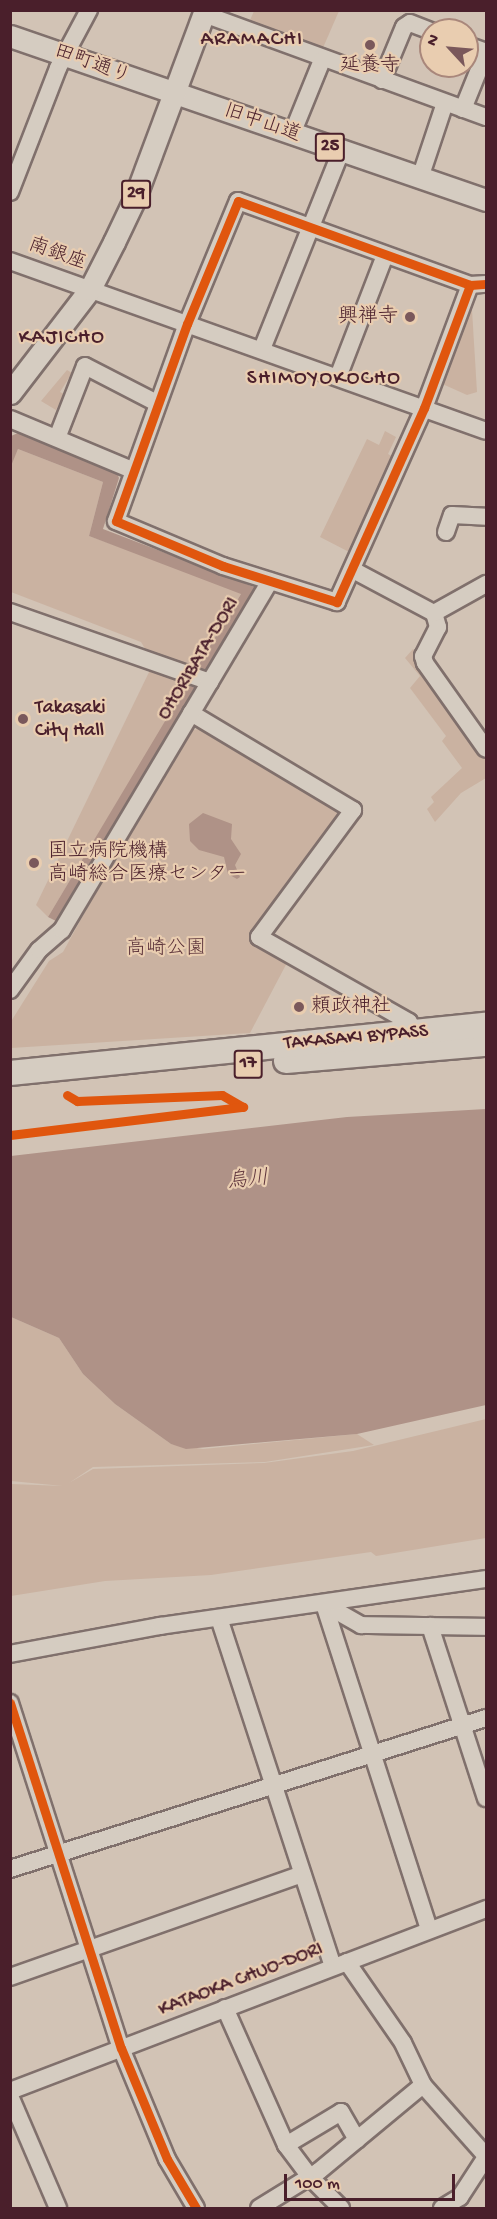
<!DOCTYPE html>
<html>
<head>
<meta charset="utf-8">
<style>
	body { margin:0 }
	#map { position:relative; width:497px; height:2219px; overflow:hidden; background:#d2c3b5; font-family:"Gochi Hand","Klee One",sans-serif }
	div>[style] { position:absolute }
	.green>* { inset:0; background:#cab2a1 }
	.water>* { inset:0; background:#af9287 }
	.roads { filter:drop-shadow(2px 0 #80706c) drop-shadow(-2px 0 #80706c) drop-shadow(0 2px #80706c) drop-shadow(0 -2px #80706c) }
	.minor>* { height:16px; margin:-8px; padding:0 8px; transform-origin:8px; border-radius:8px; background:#d5ccc1 }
	.major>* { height:21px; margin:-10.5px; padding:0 10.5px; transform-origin:10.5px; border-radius:10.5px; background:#d5ccc1 }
	.highway>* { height:24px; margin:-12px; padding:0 12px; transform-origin:12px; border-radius:12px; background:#d5ccc1 }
	.cycleway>* { height:9px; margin:-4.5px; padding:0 4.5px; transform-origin:4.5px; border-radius:4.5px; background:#e0560e }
	.dots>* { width:16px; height:16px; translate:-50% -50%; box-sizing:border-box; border:3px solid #e9cdb0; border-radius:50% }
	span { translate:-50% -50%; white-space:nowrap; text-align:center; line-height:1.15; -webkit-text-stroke:4.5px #e9cdb0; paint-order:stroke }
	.shield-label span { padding:2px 4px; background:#e9cdb0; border:2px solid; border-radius:4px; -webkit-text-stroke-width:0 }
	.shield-label { font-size:18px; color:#4a1f2b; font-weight:700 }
	.street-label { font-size:20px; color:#4a1f2b }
	.poi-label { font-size:20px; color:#4a1f2b }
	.right { translate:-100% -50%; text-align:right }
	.left { translate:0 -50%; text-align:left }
	.park-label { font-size:20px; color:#5c333a }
	.neighbourhood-label { font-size:21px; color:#4a1f2b; letter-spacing:1.5px }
	.water-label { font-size:21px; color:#60363d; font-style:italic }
	.frame { position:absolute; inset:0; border:12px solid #4a1f2b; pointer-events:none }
	.north { position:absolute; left:419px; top:18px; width:60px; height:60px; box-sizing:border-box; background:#e9cdb0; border:2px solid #a9877b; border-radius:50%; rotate:296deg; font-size:16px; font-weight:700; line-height:24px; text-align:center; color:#4a1f2b }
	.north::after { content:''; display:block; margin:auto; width:21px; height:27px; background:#7a585b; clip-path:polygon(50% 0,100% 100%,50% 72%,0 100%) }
	.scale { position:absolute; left:284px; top:2174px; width:171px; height:27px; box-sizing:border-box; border:3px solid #4a1f2b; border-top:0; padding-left:8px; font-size:18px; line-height:21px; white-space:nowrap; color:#4a1f2b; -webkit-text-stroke:4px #e9cdb0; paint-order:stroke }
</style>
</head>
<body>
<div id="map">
	<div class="green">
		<i style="clip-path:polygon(254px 11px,339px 11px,322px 50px,248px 25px)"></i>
		<i style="clip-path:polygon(465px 306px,472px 310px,477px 392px,467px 395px,438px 382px)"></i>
		<i style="clip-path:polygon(67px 370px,72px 373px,60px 392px,64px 394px,56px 410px,41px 401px)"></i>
		<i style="clip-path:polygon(385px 431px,396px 437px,388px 454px,397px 459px,355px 555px,320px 537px,367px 439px,379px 445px)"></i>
		<i style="clip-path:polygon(18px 449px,103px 482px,89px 536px,239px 590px,241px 594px,198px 666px,147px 652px,141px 642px,11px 592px,10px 466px)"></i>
		<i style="clip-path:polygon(413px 649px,486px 754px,486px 778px,461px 793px,435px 822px,427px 809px,434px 802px,431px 797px,462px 768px,442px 741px,446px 736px,410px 688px,420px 676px,405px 658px)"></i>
		<i style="clip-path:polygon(152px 666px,191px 680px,48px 917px,36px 905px)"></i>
		<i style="clip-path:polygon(212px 728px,340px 806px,343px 815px,254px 939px,289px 959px,250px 1033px,11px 1048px,10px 1023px,49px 961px,63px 952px,101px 883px,98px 880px,188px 730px)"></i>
		<i style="clip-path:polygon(11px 1317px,59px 1338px,83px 1374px,115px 1404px,171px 1444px,203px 1449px,357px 1434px,374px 1445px,265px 1462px,93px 1467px,69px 1483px,93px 1469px,264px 1463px,353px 1451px,486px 1419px,486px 1538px,376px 1556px,371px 1552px,211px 1575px,105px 1581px,11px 1596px,11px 1484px,63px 1486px,11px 1481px)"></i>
	</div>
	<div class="water">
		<i style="clip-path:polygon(18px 433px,117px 473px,119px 478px,103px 529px,254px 587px,256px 592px,58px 922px,48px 917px,241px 594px,89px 536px,103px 482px,18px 449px,11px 466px,11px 436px)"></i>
		<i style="clip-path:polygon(203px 813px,232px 824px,231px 839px,241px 854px,235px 865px,240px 877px,237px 879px,228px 874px,224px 857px,199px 850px,190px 841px,189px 824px)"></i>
		<i style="clip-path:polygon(486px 1109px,486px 1405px,357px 1434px,186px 1449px,171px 1444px,115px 1404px,83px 1374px,59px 1338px,11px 1317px,11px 1156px,347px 1117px)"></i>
	</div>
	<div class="roads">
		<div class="minor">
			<i style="left:204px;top:14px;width:300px;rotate:20.1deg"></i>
			<i style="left:467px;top:45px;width:20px;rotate:20deg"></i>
			<i style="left:382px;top:80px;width:57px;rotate:-67.5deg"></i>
			<i style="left:404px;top:27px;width:7px;rotate:-34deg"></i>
			<i style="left:410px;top:23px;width:22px;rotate:21deg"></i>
			<i style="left:463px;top:109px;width:61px;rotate:-68deg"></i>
			<i style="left:292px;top:134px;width:80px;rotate:-67.9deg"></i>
			<i style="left:420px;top:178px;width:79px;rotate:-71.6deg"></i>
			<i style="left:10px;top:192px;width:133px;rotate:-68.8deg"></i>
			<i style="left:58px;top:68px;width:66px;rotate:-61.9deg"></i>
			<i style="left:10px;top:261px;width:505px;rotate:19.65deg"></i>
			<i style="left:470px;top:285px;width:131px;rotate:110.5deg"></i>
			<i style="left:424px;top:408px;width:213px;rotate:114.2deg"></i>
			<i style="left:337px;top:602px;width:120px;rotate:-162.5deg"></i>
			<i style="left:223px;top:566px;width:116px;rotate:-157.2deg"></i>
			<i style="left:116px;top:521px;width:209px;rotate:-70.2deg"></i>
			<i style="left:187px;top:324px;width:133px;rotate:-67.5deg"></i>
			<i style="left:238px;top:201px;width:247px;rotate:19.9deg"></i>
			<i style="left:470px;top:285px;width:16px;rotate:-4deg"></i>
			<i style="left:262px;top:349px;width:213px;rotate:-68.2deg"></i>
			<i style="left:338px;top:377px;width:131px;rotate:-68.9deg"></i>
			<i style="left:10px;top:419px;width:132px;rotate:22.7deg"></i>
			<i style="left:57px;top:438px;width:77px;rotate:-68.7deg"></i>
			<i style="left:85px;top:366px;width:81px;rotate:27.2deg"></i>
			<i style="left:446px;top:532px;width:18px;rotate:-71deg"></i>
			<i style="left:452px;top:515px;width:34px;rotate:3deg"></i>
			<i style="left:353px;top:570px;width:92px;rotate:28deg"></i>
			<i style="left:434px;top:613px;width:15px;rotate:74deg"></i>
			<i style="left:438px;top:627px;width:33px;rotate:117deg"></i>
			<i style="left:423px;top:656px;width:7px;rotate:74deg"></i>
			<i style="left:425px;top:663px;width:105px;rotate:54.7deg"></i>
			<i style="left:10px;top:612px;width:212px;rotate:19.3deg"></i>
			<i style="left:434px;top:613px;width:60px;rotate:-29.1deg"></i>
			<i style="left:191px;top:713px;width:189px;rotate:30.9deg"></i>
			<i style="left:353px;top:810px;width:158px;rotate:126.5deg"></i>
			<i style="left:259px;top:937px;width:172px;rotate:29.5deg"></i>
			<i style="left:409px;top:1022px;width:13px;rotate:67deg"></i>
			<i style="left:10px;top:990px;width:49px;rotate:-54.1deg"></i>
			<i style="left:39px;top:950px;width:30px;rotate:-41deg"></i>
			<i style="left:62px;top:930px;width:406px;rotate:-59.2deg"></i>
			<i style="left:324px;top:1604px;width:342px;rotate:72.1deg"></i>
			<i style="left:324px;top:1604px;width:43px;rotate:29.6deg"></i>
			<i style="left:361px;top:1625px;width:125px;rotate:0.9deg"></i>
			<i style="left:219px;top:1618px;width:367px;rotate:71.9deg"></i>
			<i style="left:430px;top:1626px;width:181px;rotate:72deg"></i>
			<i style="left:10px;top:1654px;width:153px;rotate:-10.6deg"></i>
			<i style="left:160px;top:1626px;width:329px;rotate:-8.2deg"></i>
			<i style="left:10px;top:1703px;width:362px;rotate:72.2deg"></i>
			<i style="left:121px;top:2048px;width:120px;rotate:67.5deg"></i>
			<i style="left:167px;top:2159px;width:57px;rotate:59.4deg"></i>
			<i style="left:10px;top:1869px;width:499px;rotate:-17.6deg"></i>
			<i style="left:347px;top:1962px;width:98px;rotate:55.3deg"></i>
			<i style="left:403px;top:2043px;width:47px;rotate:64.5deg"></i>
			<i style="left:423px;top:2085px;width:95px;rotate:48.4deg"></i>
			<i style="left:10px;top:1977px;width:310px;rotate:-19.4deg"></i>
			<i style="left:225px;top:2008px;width:150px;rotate:66deg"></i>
			<i style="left:286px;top:2145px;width:40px;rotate:53deg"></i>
			<i style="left:310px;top:2177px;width:44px;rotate:45deg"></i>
			<i style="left:10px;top:2091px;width:510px;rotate:-20.92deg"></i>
			<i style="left:10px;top:2096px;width:122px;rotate:66.8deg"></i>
			<i style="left:286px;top:2145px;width:64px;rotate:-31deg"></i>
			<i style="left:341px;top:2112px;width:32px;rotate:60deg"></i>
			<i style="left:259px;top:2208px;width:70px;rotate:-31.7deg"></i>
			<i style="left:319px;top:2171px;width:135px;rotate:-39.6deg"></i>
			<i style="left:442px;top:2208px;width:21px;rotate:-31deg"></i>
			<i style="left:460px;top:2197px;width:48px;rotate:-57deg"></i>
		</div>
		<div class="major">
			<i style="left:10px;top:36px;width:503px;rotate:19.01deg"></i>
			<i style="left:10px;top:393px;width:131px;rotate:-52.4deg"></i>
			<i style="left:90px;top:289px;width:53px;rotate:-62.9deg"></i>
			<i style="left:114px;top:242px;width:47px;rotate:-64.5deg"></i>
			<i style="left:134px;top:200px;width:203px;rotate:-69.5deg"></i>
		</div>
		<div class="highway">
			<i style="left:286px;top:1061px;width:201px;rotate:-4.9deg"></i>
			<i style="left:10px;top:1073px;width:478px;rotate:-5.8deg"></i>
		</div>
	</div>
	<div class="cycleway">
		<i style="left:470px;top:285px;width:131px;rotate:110.5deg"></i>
		<i style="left:424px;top:408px;width:213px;rotate:114.2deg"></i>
		<i style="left:337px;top:602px;width:120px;rotate:-162.5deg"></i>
		<i style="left:223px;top:566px;width:116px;rotate:-157.2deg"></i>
		<i style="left:116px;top:521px;width:209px;rotate:-70.2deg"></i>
		<i style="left:187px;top:324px;width:133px;rotate:-67.5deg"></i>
		<i style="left:238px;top:201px;width:247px;rotate:19.9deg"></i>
		<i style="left:470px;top:285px;width:16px;rotate:-4deg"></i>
		<i style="left:67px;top:1095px;width:12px;rotate:31deg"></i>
		<i style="left:77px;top:1101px;width:145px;rotate:-2.4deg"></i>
		<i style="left:222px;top:1095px;width:24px;rotate:30deg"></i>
		<i style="left:10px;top:1135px;width:235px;rotate:-6.9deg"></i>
		<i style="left:10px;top:1703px;width:362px;rotate:72.2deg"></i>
		<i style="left:121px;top:2048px;width:120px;rotate:67.5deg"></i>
		<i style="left:167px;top:2159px;width:57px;rotate:59.4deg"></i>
	</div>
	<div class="dots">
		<i style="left:370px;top:45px;background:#7a585b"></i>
		<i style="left:410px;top:317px;background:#7a585b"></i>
		<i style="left:23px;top:719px;background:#7a585b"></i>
		<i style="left:34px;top:863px;background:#7a585b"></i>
		<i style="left:299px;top:1007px;background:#7a585b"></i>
	</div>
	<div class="shield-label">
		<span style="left:330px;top:147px">25</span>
		<span style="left:136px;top:194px">29</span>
		<span style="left:248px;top:1064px">17</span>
	</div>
	<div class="street-label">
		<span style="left:92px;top:65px;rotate:20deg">田町通り</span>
		<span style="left:262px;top:124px;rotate:19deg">旧中山道</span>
		<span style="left:57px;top:255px;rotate:20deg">南銀座</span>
		<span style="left:199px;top:659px;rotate:-59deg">OHORIBATA-DORI</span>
		<span style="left:356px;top:1038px;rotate:-5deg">TAKASAKI BYPASS</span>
		<span style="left:241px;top:1980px;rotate:-21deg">KATAOKA CHUO-DORI</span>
	</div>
	<div class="poi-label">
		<span style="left:370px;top:66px">延養寺</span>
		<span class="right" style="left:398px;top:317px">興禅寺</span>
		<span class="left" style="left:35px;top:720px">Takasaki<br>City Hall</span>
		<span class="left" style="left:48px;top:864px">国立病院機構<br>高崎総合医療センター</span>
		<span class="left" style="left:311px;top:1007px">頼政神社</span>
	</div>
	<div class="park-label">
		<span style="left:166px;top:949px">高崎公園</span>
	</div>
	<div class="neighbourhood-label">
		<span style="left:252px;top:41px">ARAMACHI</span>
		<span style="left:62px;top:339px">KAJICHO</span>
		<span style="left:324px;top:380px">SHIMOYOKOCHO</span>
	</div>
	<div class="water-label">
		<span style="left:248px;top:1182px;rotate:-6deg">烏川</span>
	</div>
	<div class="frame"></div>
	<div class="north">N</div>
	<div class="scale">100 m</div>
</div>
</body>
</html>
